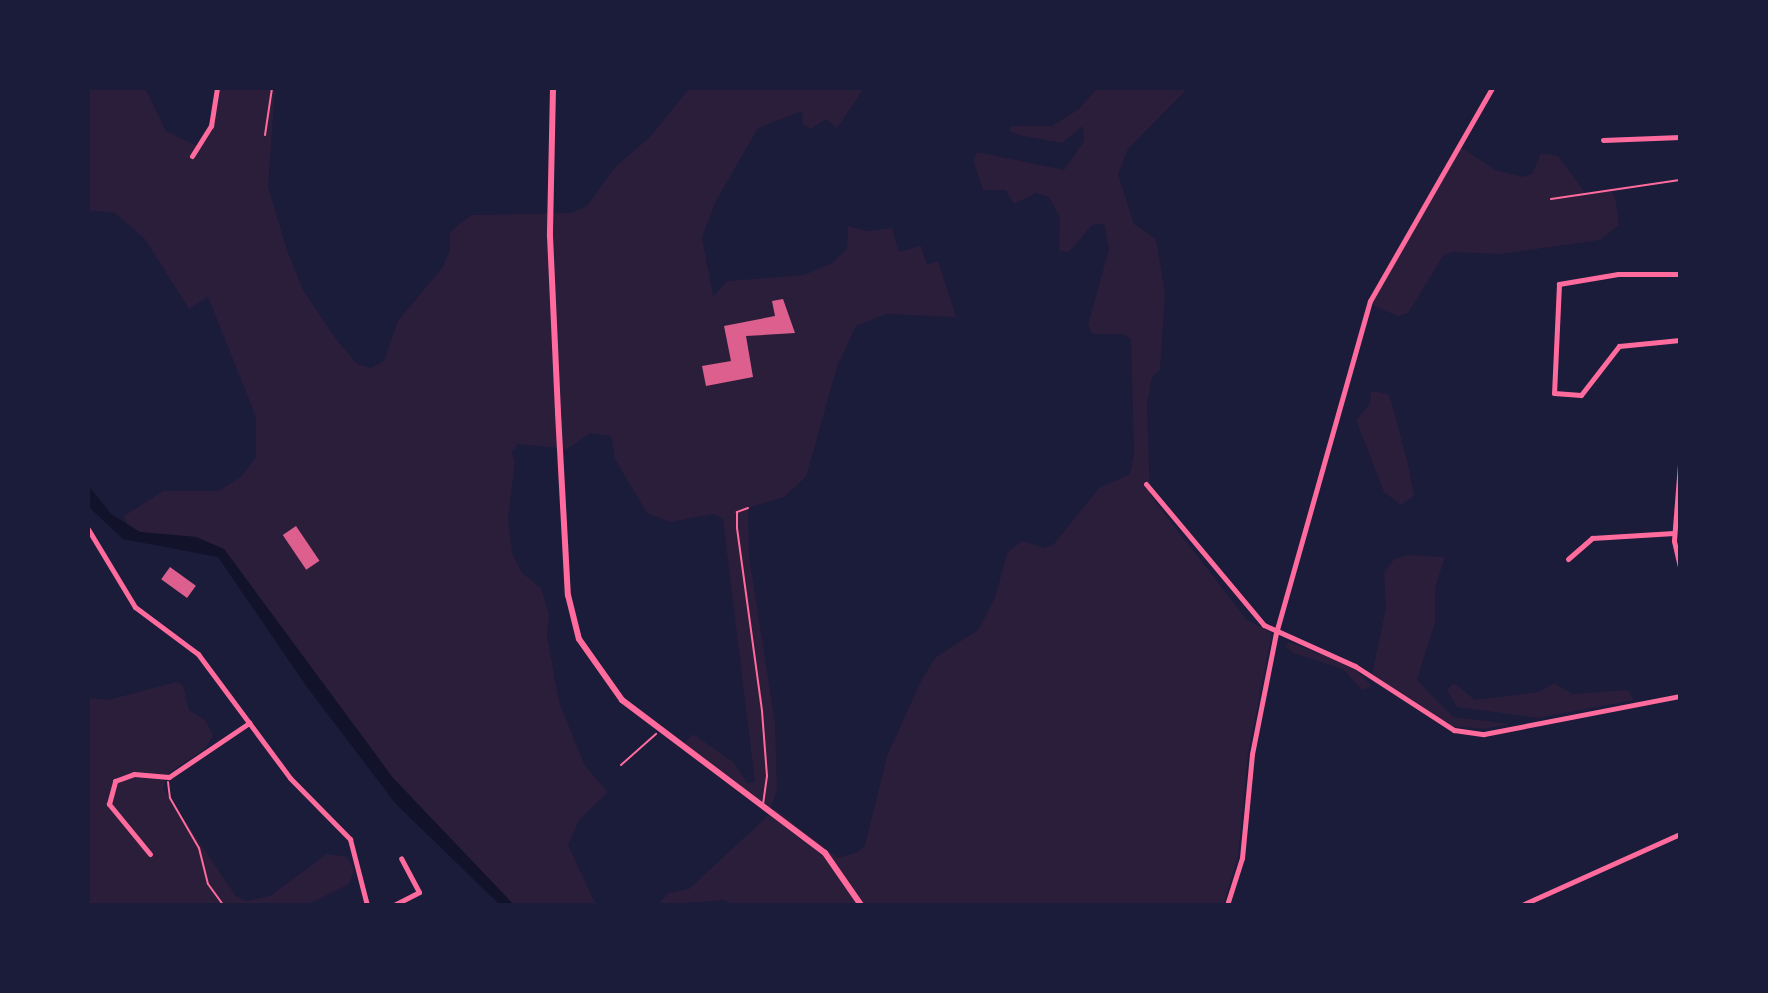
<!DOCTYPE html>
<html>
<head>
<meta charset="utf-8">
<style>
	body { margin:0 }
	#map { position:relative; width:1768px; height:993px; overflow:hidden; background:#1b1b3a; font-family:Karla,sans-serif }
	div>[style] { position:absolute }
	.green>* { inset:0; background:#2a1e3b }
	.water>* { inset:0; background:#12122b }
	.building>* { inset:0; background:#dd5f8e; transform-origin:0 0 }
	.path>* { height:2px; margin:-1px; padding:0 1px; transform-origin:1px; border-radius:1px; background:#ff6b9d }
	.service>* { height:2px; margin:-1px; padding:0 1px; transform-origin:1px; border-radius:1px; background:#ff6b9d }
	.minor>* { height:5px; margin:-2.5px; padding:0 2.5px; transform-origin:2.5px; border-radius:2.5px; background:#ff6b9d }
	.tertiary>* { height:6px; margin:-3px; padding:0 3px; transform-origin:3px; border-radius:3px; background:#ff6b9d }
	span { translate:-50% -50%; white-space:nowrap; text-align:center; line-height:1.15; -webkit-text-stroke:6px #1b1b3a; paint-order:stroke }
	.frame { position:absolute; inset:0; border:90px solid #1b1b3a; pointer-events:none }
</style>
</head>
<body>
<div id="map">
	<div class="green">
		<i style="clip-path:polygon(88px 88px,145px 88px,166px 131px,197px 146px,211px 126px,217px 88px,275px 88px,268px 187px,287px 250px,303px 290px,336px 339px,357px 364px,371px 368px,384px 361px,398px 321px,442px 268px,450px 251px,450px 233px,459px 224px,472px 215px,571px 213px,587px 206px,615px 167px,649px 138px,690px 88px,864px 88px,837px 128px,826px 119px,811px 129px,803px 125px,802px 111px,758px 128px,716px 201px,702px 237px,713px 296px,728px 281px,804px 275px,832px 263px,847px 249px,848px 226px,867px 231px,892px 228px,899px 252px,921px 246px,927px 265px,938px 261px,956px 317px,886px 314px,856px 326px,837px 367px,806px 477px,784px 497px,748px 508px,749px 556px,775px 723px,777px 791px,770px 810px,681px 747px,693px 734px,734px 763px,747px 783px,755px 782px,723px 519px,713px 514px,670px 522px,647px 513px,615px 459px,611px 436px,590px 433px,567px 449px,518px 444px,512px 452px,515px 463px,508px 519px,512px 553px,522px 573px,541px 588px,549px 615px,547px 636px,559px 702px,585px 766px,608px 792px,579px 820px,568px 845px,596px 905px,514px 905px,393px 778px,224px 549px,196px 537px,140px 532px,127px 526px,124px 516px,163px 491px,218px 491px,241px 477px,256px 457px,256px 417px,208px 297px,189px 309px,145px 239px,115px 213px,88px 210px)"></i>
		<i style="clip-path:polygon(1097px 88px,1188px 88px,1128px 149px,1118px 174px,1134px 224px,1156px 239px,1165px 293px,1160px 370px,1152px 377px,1147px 404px,1150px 495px,1247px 620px,1272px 633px,1248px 754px,1238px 857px,1223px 905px,733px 905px,724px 900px,658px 905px,668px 893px,689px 889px,775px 809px,838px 858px,858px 852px,865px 845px,887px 756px,922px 679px,936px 657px,978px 630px,995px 598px,1007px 553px,1022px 541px,1045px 548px,1053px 545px,1099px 488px,1130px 474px,1134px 453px,1131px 340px,1123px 334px,1092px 334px,1088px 325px,1109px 249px,1104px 224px,1092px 225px,1069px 252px,1059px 251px,1060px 217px,1049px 197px,1036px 193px,1014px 204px,1006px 190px,983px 190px,973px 160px,977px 152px,1064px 170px,1084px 141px,1083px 126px,1062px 143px,1018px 135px,1010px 131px,1011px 126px,1052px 126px,1079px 109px)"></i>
		<i style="clip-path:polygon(1459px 146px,1495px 170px,1523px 177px,1532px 174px,1541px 153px,1558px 156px,1586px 194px,1609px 189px,1615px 196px,1619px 225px,1600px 240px,1501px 254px,1452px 252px,1443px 256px,1408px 313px,1398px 316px,1376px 307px,1370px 301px)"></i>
		<i style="clip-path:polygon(1371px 391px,1388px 394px,1391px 400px,1408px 464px,1414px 496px,1401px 505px,1384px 492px,1356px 420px,1370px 404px)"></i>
		<i style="clip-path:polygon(1408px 555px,1445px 557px,1435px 588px,1435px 622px,1417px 680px,1453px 717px,1511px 724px,1484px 729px,1451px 726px,1372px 674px,1386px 608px,1384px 573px,1394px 559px)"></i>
		<i style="clip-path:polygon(1289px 642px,1353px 667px,1372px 686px,1362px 690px,1343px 669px,1293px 653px,1286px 647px)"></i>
		<i style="clip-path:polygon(176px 682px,183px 685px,189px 710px,205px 720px,213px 735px,206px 748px,169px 773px,163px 788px,235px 895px,246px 901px,270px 896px,327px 854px,347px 857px,354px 870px,349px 884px,307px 905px,88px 905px,88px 698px,108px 700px)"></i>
		<i style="clip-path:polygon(1454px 683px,1475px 700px,1539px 692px,1554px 683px,1572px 694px,1628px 690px,1634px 700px,1538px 718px,1457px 707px,1447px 690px)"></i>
	</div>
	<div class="water">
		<i style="clip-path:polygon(88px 485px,111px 514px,140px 532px,196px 537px,224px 549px,393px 778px,514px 905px,500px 905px,396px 804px,307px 687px,218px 557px,123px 539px,88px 506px)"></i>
	</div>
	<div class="building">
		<i style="clip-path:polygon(783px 299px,795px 333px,746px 336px,753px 377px,706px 386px,702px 366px,731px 361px,724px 326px,775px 316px,772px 301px)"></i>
		<i style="left:296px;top:526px;width:42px;height:16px;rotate:56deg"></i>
		<i style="left:170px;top:567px;width:32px;height:15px;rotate:36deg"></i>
	</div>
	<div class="path">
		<i style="left:265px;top:135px;width:48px;rotate:-81.5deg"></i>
		<i style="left:1551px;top:199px;width:130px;rotate:-8.4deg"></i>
		<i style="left:621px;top:765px;width:47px;rotate:-41.5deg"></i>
		<i style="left:168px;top:782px;width:16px;rotate:83deg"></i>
		<i style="left:170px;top:798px;width:58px;rotate:59.9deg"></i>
		<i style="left:199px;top:848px;width:37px;rotate:76deg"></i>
		<i style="left:208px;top:884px;width:26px;rotate:54deg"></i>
	</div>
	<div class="service">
		<i style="left:748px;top:508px;width:12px;rotate:160deg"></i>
		<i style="left:737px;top:512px;width:16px;rotate:90deg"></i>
		<i style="left:737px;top:528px;width:185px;rotate:82.2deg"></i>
		<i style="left:762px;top:711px;width:65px;rotate:85.6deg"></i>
		<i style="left:767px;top:776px;width:27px;rotate:98deg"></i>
	</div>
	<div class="minor">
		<i style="left:1603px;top:140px;width:77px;rotate:-2.2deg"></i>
		<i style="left:192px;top:156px;width:36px;rotate:-58deg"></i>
		<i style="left:211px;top:126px;width:38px;rotate:-81deg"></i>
		<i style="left:1680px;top:274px;width:62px;rotate:180deg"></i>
		<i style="left:1618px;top:274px;width:60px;rotate:170.4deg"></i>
		<i style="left:1559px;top:284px;width:109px;rotate:92.6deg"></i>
		<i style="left:1554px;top:393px;width:27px;rotate:4deg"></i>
		<i style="left:1581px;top:395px;width:62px;rotate:-52.2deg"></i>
		<i style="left:1619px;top:346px;width:61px;rotate:-5.6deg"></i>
		<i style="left:1680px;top:464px;width:77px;rotate:94.5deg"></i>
		<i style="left:1674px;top:541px;width:27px;rotate:77deg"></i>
		<i style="left:1146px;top:484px;width:184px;rotate:50.1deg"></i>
		<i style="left:1264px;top:625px;width:100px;rotate:24.3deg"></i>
		<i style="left:1355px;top:666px;width:118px;rotate:32.9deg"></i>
		<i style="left:1454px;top:730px;width:30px;rotate:8deg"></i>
		<i style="left:1484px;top:734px;width:200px;rotate:-11deg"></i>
		<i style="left:88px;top:529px;width:91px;rotate:58.9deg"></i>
		<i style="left:135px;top:607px;width:79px;rotate:36.7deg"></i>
		<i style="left:198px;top:654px;width:154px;rotate:53.4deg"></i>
		<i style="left:290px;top:778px;width:86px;rotate:45.5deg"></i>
		<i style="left:350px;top:839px;width:68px;rotate:75.6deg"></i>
		<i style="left:1568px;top:559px;width:32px;rotate:-41deg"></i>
		<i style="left:1592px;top:538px;width:82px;rotate:-3.5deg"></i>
		<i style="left:150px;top:854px;width:65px;rotate:-129.4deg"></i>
		<i style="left:109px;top:804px;width:24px;rotate:-75deg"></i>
		<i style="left:115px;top:781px;width:20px;rotate:-20deg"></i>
		<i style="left:134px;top:774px;width:35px;rotate:5deg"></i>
		<i style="left:169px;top:777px;width:97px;rotate:-34deg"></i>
		<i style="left:394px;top:905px;width:28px;rotate:-27deg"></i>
		<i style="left:419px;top:892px;width:38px;rotate:-118deg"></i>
		<i style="left:1227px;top:905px;width:49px;rotate:-72.3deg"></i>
		<i style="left:1242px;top:858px;width:104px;rotate:-84.5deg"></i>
		<i style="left:1252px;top:754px;width:123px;rotate:-78.8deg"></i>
		<i style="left:1276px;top:633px;width:345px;rotate:-74.2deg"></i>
		<i style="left:1370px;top:301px;width:245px;rotate:-60.2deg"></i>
		<i style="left:1522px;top:905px;width:173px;rotate:-24.2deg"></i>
	</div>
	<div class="tertiary">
		<i style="left:553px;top:88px;width:148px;rotate:91.2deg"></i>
		<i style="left:550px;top:236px;width:177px;rotate:87.4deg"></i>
		<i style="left:558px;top:413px;width:182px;rotate:86.9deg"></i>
		<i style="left:568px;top:595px;width:45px;rotate:76deg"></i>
		<i style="left:579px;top:639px;width:75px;rotate:54.8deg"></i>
		<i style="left:622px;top:700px;width:254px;rotate:37deg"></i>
		<i style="left:825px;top:853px;width:63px;rotate:55.3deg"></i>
	</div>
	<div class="frame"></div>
</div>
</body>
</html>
